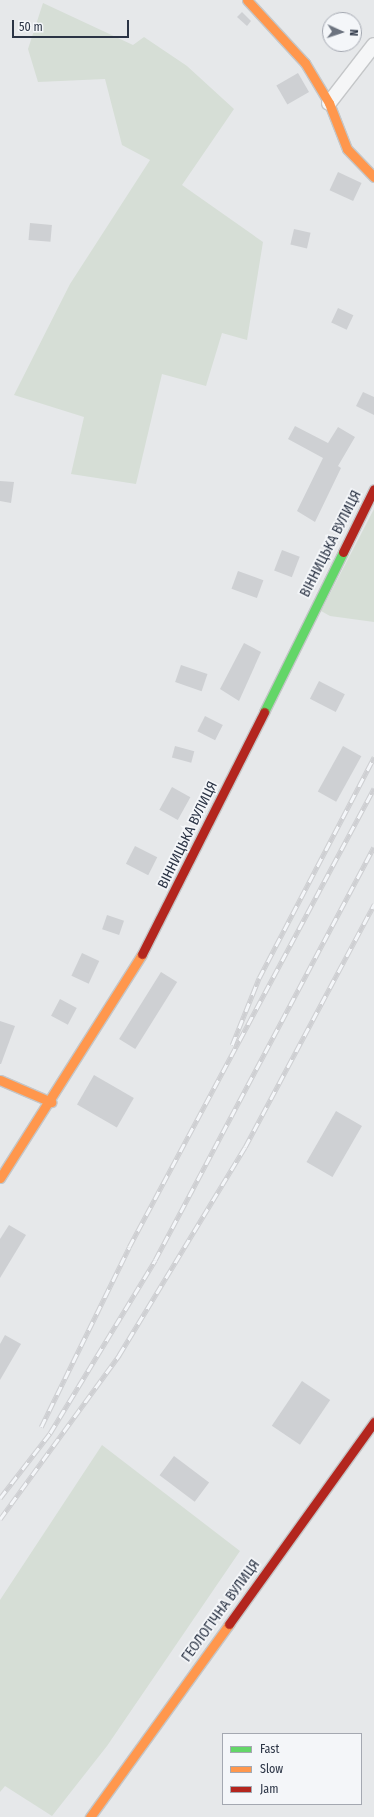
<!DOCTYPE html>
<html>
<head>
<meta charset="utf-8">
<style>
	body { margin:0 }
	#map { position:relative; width:374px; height:1817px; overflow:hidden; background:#e6e8ea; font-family:"Fira Sans Condensed",sans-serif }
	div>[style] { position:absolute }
	.green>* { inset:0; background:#d6ded6 }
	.building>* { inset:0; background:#ced0d3; transform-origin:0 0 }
	.roads { filter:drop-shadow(1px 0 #c4c6c8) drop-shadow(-1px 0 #c4c6c8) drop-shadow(0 1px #c4c6c8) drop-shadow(0 -1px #c4c6c8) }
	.street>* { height:14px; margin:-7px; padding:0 7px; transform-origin:7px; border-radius:7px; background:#f5f6f7 }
	.fast>* { height:9px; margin:-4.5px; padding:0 4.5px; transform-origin:4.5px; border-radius:4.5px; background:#63d668 }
	.slow>* { height:9px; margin:-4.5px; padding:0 4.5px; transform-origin:4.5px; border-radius:4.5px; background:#ff974d }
	.jam>* { height:9px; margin:-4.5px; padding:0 4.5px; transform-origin:4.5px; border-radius:4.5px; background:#b3261e }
	.rail>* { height:4.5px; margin-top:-2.25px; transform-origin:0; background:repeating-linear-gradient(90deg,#f4f6f9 0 9px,#cecfd2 0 18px); box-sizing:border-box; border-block:1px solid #cecfd2 }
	span { translate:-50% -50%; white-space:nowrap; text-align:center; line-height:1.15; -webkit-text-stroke:3.5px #f4f6f9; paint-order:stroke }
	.street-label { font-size:14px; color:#2b3445 }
	.legend { position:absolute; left:222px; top:1733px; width:140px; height:72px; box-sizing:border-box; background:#f4f6f9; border:1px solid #a4a8b1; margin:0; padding:5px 7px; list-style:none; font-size:12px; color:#2b3445 }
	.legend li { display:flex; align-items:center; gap:8px; height:20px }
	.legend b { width:20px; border:1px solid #a4a8b1 }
	.north { position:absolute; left:322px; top:12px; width:40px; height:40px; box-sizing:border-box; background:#f4f6f9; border:1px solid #a4a8b1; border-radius:50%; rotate:93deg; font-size:11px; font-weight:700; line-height:16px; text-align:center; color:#2b3445 }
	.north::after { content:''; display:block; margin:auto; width:14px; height:18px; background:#6c737f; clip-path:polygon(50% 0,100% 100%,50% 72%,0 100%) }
	.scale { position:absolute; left:12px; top:20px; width:117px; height:18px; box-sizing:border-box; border:2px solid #2b3445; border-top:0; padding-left:5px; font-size:12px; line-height:14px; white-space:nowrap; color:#2b3445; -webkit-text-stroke:3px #f4f6f9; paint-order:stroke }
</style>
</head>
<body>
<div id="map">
	<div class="green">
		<i style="clip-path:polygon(43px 3px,133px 45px,144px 37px,187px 66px,234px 109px,182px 185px,263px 242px,247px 340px,222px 333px,206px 386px,162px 374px,136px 484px,71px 474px,84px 417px,14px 395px,70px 284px,150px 160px,122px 145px,105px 79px,38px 82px,28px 49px)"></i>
		<i style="clip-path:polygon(374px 509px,374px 622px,330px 616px,321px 611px)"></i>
		<i style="clip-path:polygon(102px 1445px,240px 1551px,107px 1746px,52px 1816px,5px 1786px,0 1792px,0 1600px)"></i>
	</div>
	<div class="building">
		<i style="clip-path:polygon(242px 12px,251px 21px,247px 26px,237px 17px)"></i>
		<i style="left:298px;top:73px;width:22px;height:25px;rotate:60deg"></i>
		<i style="left:338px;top:172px;width:26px;height:20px;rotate:25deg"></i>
		<i style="left:30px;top:223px;width:22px;height:17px;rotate:5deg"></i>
		<i style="left:294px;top:229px;width:17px;height:16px;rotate:13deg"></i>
		<i style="left:338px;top:308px;width:17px;height:16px;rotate:25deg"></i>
		<i style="clip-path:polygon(363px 392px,374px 397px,374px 415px,356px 406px)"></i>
		<i style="clip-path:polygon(295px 426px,328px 443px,338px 427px,355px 437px,338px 466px,341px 468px,315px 522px,297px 511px,323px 458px,288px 439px)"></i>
		<i style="clip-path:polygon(0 481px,14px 482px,11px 503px,0 501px)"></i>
		<i style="left:282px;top:550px;width:19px;height:22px;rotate:21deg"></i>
		<i style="left:238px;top:571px;width:27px;height:19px;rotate:20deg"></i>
		<i style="clip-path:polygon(244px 643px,261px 652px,239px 701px,220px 689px)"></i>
		<i style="left:181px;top:665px;width:28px;height:18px;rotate:19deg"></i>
		<i style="left:319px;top:681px;width:29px;height:20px;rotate:27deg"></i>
		<i style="left:205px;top:716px;width:20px;height:17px;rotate:27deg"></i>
		<i style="left:175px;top:746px;width:20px;height:12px;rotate:15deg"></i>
		<i style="left:343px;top:746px;width:21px;height:52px;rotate:29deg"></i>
		<i style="left:172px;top:787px;width:21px;height:26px;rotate:29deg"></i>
		<i style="left:135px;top:846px;width:25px;height:20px;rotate:27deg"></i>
		<i style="left:107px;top:915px;width:18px;height:15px;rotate:19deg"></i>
		<i style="left:82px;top:953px;width:19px;height:25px;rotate:25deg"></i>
		<i style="left:161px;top:972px;width:19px;height:79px;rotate:32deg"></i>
		<i style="left:60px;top:999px;width:19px;height:19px;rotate:28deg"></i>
		<i style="clip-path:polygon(0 1021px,15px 1026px,1px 1064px,0 1064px)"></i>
		<i style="left:94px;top:1075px;width:46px;height:34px;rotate:30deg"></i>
		<i style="left:336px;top:1111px;width:30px;height:59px;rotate:30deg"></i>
		<i style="clip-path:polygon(9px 1225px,26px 1235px,0 1278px,0 1239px)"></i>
		<i style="clip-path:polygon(5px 1335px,21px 1344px,0 1380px,0 1344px)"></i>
		<i style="left:302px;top:1381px;width:34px;height:54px;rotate:34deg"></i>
		<i style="left:174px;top:1456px;width:44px;height:24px;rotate:37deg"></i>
	</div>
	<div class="roads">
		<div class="street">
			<i style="left:329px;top:103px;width:73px;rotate:-52.2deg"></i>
		</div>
		<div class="fast">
			<i style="left:264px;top:712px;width:178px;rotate:-63.7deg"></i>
		</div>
		<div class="slow">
			<i style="left:247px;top:0;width:86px;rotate:47.4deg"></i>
			<i style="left:305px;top:63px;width:47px;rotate:59deg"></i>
			<i style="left:329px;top:103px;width:49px;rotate:68.6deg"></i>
			<i style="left:347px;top:149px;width:39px;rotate:46deg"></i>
			<i style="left:0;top:1080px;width:56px;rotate:23.3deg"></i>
			<i style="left:0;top:1178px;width:265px;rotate:-57.6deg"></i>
			<i style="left:90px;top:1817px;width:238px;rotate:-54.2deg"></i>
		</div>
		<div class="jam">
			<i style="left:343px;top:552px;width:70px;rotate:-63.8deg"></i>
			<i style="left:142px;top:954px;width:271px;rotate:-63.2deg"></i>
			<i style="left:229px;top:1624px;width:249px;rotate:-54.3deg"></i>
		</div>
	</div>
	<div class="rail">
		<i style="left:232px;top:1045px;width:72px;rotate:-68.1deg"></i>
		<i style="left:259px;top:978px;width:249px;rotate:-62.5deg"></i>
		<i style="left:41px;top:1427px;width:200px;rotate:-63.9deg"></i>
		<i style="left:129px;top:1247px;width:520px;rotate:-61.91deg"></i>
		<i style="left:0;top:1498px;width:82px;rotate:-52.4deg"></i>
		<i style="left:50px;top:1433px;width:202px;rotate:-58.7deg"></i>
		<i style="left:155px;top:1260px;width:467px;rotate:-62.1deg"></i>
		<i style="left:0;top:1519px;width:203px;rotate:-54deg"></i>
		<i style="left:119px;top:1355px;width:243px;rotate:-58.8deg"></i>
		<i style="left:245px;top:1147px;width:275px;rotate:-62deg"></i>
	</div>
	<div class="street-label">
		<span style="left:331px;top:544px;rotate:-63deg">ВІННИЦЬКА ВУЛИЦЯ</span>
		<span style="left:188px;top:835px;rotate:-64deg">ВІННИЦЬКА ВУЛИЦЯ</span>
		<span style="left:221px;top:1611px;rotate:-54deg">ГЕОЛОГІЧНА ВУЛИЦЯ</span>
	</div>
	<ul class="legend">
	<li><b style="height:5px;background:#63d668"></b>Fast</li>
	<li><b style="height:5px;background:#ff974d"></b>Slow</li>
	<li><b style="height:5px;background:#b3261e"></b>Jam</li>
	</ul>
	<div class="north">N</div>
	<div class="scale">50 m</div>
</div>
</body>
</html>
